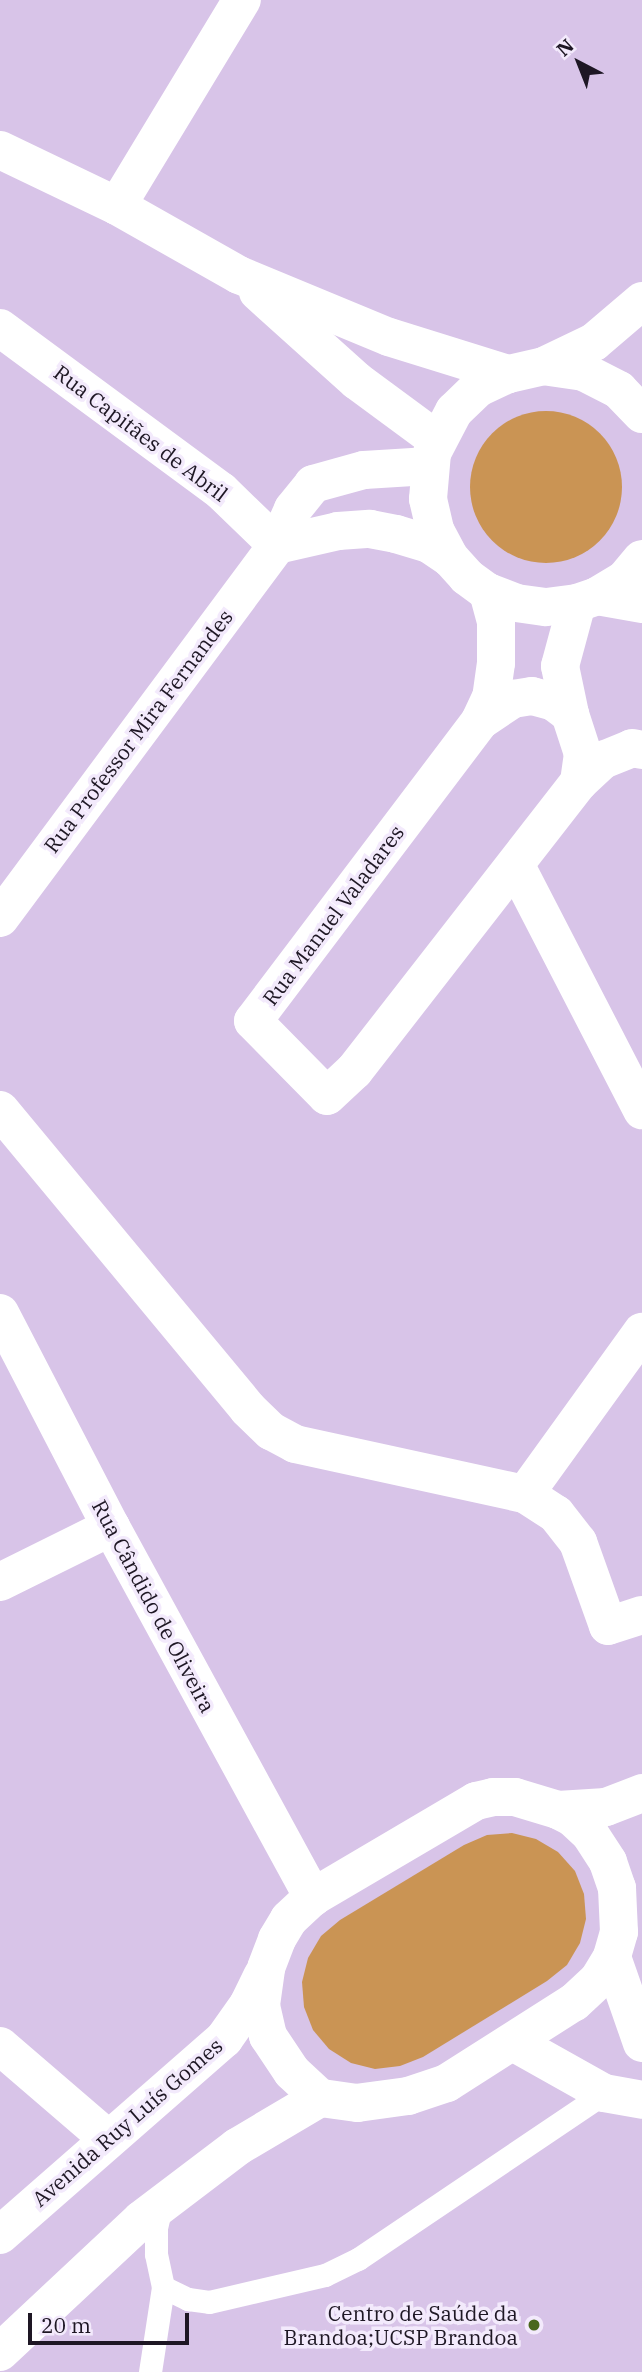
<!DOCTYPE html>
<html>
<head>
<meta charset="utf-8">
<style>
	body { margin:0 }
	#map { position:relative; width:642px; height:2372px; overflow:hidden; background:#d8c4e8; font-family:"IBM Plex Serif",serif }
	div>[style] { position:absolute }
	.green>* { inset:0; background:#ca9454 }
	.round { border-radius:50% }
	.service>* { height:23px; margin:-11.5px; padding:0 11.5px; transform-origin:11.5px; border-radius:11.5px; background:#fff }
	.minor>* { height:38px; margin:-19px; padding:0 19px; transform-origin:19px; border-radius:19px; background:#fff }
	.tertiary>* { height:38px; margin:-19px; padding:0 19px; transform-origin:19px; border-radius:19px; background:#fff }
	.dots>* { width:19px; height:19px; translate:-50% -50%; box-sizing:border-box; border:4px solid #f3eafc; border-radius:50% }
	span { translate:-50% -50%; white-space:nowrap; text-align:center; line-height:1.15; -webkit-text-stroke:7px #f3eafc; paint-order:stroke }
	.street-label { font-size:21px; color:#1e1724 }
	.poi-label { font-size:21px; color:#1e1724 }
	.right { translate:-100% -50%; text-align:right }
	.north { position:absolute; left:544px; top:28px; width:70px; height:70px; -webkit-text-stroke:5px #f3eafc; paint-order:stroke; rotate:318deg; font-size:19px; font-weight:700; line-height:28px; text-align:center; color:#1e1724 }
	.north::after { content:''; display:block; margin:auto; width:24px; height:32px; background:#1e1724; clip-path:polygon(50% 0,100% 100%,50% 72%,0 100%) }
	.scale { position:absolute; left:28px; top:2313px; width:161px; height:32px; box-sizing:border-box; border:4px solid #1e1724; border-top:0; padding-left:9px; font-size:21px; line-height:24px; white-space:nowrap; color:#1e1724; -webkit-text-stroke:5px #f3eafc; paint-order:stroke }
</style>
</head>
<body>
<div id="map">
	<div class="green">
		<i class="round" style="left:470px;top:411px;width:152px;height:152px"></i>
		<i style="clip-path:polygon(512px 1833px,536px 1839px,558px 1852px,575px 1871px,584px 1894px,586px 1919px,580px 1943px,567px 1965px,547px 1981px,423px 2057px,400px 2066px,375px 2069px,351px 2063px,329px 2049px,313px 2030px,304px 2007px,302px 1982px,308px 1958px,321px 1936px,340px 1920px,464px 1845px,487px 1835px)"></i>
	</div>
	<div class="service">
		<i style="left:163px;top:2287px;width:28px;rotate:26deg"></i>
		<i style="left:188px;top:2299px;width:21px;rotate:8deg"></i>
		<i style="left:209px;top:2302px;width:119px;rotate:-13.1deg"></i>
		<i style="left:325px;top:2275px;width:37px;rotate:-26deg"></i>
		<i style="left:358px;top:2259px;width:297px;rotate:-34deg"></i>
		<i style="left:150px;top:2372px;width:86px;rotate:-81.3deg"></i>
		<i style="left:163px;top:2287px;width:34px;rotate:-102deg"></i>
		<i style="left:156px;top:2254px;width:26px;rotate:-90deg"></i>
		<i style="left:156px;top:2228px;width:26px;rotate:-77deg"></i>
	</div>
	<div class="minor">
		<i style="left:0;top:150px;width:130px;rotate:25.6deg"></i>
		<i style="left:117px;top:206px;width:140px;rotate:29.5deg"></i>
		<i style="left:239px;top:275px;width:162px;rotate:22.5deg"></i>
		<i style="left:389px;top:337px;width:125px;rotate:17.3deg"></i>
		<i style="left:117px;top:206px;width:241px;rotate:-58.8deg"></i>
		<i style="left:258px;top:292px;width:133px;rotate:42deg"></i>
		<i style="left:357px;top:381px;width:99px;rotate:36.4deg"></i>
		<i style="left:0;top:328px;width:275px;rotate:36.4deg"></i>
		<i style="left:221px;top:491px;width:78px;rotate:44deg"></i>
		<i style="left:277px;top:545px;width:63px;rotate:-12.9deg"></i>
		<i style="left:338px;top:531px;width:32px;rotate:-4deg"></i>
		<i style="left:370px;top:529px;width:26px;rotate:11deg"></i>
		<i style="left:396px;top:534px;width:34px;rotate:17deg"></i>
		<i style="left:429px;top:544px;width:25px;rotate:34deg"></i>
		<i style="left:488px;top:592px;width:31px;rotate:75deg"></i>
		<i style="left:496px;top:622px;width:41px;rotate:90deg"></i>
		<i style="left:496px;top:663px;width:34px;rotate:98deg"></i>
		<i style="left:491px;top:697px;width:26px;rotate:115deg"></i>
		<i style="left:480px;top:721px;width:376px;rotate:127.1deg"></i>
		<i style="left:253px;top:1021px;width:105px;rotate:45.4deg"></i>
		<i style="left:327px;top:1096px;width:37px;rotate:-43deg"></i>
		<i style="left:354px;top:1071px;width:366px;rotate:-52.1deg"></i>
		<i style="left:579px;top:782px;width:28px;rotate:-82deg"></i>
		<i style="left:583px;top:754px;width:42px;rotate:-108deg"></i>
		<i style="left:570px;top:714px;width:49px;rotate:-101.8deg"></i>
		<i style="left:560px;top:666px;width:65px;rotate:-74.9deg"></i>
		<i style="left:480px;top:721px;width:40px;rotate:-34deg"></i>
		<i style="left:513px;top:699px;width:19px;rotate:-9deg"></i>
		<i style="left:532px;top:696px;width:23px;rotate:15deg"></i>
		<i style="left:554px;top:702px;width:20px;rotate:37deg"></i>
		<i style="left:579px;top:782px;width:33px;rotate:-43deg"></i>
		<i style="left:603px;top:760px;width:31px;rotate:-22deg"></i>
		<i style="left:632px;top:748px;width:10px;rotate:11deg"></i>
		<i style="left:516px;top:866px;width:275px;rotate:62.7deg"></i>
		<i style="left:0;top:918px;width:465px;rotate:-53.4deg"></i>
		<i style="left:277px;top:545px;width:39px;rotate:-66deg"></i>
		<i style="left:293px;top:509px;width:32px;rotate:-51deg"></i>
		<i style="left:313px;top:484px;width:53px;rotate:-15.4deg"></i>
		<i style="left:364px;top:470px;width:65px;rotate:-3.5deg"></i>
		<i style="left:0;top:1110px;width:388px;rotate:50.3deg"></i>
		<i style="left:248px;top:1409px;width:32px;rotate:44deg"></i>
		<i style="left:271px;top:1431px;width:27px;rotate:28deg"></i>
		<i style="left:295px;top:1444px;width:235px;rotate:12.3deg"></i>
		<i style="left:525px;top:1494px;width:200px;rotate:-54.2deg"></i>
		<i style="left:0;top:1313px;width:241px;rotate:62.6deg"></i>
		<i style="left:111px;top:1527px;width:422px;rotate:61.4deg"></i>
		<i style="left:525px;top:1494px;width:37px;rotate:33deg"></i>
		<i style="left:556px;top:1514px;width:36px;rotate:52deg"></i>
		<i style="left:578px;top:1542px;width:89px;rotate:70.3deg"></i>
		<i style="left:608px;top:1626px;width:36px;rotate:-18deg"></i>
		<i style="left:0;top:1582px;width:124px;rotate:-26.4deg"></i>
		<i style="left:612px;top:1957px;width:91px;rotate:70.8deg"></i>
		<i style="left:513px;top:2042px;width:104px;rotate:29.3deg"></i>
		<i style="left:604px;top:2093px;width:39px;rotate:10deg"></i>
		<i style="left:0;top:2046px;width:141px;rotate:40.7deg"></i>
	</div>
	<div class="tertiary">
		<i style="left:544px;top:366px;width:55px;rotate:-25.6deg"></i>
		<i style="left:594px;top:342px;width:63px;rotate:-40.5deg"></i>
		<i style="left:642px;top:414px;width:33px;rotate:-134deg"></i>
		<i style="left:619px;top:390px;width:39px;rotate:-153deg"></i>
		<i style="left:584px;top:372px;width:40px;rotate:-171.5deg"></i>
		<i style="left:544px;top:366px;width:37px;rotate:167deg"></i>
		<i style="left:508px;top:374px;width:33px;rotate:155deg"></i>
		<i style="left:478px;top:388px;width:33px;rotate:136deg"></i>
		<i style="left:454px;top:411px;width:47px;rotate:117.6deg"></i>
		<i style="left:432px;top:453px;width:46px;rotate:95deg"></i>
		<i style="left:428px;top:499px;width:32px;rotate:77deg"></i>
		<i style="left:435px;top:530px;width:32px;rotate:62deg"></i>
		<i style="left:450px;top:558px;width:25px;rotate:48deg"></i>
		<i style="left:467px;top:577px;width:26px;rotate:36deg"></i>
		<i style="left:488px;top:592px;width:30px;rotate:21deg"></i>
		<i style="left:516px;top:603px;width:30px;rotate:8deg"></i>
		<i style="left:546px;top:607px;width:31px;rotate:-7deg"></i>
		<i style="left:577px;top:603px;width:21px;rotate:-19deg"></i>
		<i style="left:597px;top:596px;width:33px;rotate:-31deg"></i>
		<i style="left:625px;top:579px;width:26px;rotate:-50deg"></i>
		<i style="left:597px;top:596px;width:46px;rotate:10.1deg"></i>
		<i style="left:493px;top:1797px;width:22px"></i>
		<i style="left:515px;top:1797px;width:45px;rotate:16.8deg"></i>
		<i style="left:558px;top:1810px;width:16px;rotate:27deg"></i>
		<i style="left:572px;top:1817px;width:25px;rotate:43deg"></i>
		<i style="left:590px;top:1834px;width:33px;rotate:57deg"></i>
		<i style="left:608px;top:1862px;width:28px;rotate:71deg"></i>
		<i style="left:617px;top:1888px;width:44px;rotate:87.4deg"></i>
		<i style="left:619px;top:1932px;width:26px;rotate:106deg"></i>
		<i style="left:612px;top:1957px;width:27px;rotate:121deg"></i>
		<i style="left:598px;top:1980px;width:33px;rotate:137deg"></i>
		<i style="left:574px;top:2002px;width:151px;rotate:147.5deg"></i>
		<i style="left:447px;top:2083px;width:41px;rotate:161.6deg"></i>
		<i style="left:408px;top:2096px;width:51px;rotate:172.2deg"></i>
		<i style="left:357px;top:2103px;width:37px;rotate:-172deg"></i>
		<i style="left:320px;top:2098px;width:38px;rotate:-137deg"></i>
		<i style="left:292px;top:2072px;width:43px;rotate:-123.7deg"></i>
		<i style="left:268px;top:2036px;width:32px;rotate:-103deg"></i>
		<i style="left:261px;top:2005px;width:37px;rotate:-82deg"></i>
		<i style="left:266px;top:1968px;width:31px;rotate:-69deg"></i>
		<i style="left:277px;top:1939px;width:23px;rotate:-59deg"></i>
		<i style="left:289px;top:1919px;width:33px;rotate:-43deg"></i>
		<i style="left:313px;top:1897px;width:189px;rotate:-30.5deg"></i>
		<i style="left:476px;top:1801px;width:17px;rotate:-13deg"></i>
		<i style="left:558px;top:1810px;width:48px;rotate:-3.6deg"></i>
		<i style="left:606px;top:1807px;width:39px;rotate:-21deg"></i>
		<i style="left:0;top:2235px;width:298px;rotate:-41.2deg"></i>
		<i style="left:224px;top:2039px;width:42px;rotate:-54.8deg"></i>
		<i style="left:248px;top:2005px;width:32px;rotate:-64deg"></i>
		<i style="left:0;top:2352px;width:193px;rotate:-43.1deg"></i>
		<i style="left:141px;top:2220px;width:121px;rotate:-37.2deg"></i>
		<i style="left:237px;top:2147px;width:96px;rotate:-30.6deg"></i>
	</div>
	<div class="dots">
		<i style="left:534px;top:2325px;background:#49671c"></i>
	</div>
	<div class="street-label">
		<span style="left:141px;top:433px;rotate:37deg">Rua Capitães de Abril</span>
		<span style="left:138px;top:731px;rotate:-53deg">Rua Professor Mira Fernandes</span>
		<span style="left:333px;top:915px;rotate:-53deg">Rua Manuel Valadares</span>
		<span style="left:154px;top:1606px;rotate:62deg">Rua Cândido de Oliveira</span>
		<span style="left:127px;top:2122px;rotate:-41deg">Avenida Ruy Luís Gomes</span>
	</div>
	<div class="poi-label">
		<span class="right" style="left:518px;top:2325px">Centro de Saúde da<br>Brandoa;UCSP Brandoa</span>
	</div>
	<div class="north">N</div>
	<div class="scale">20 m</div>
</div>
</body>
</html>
